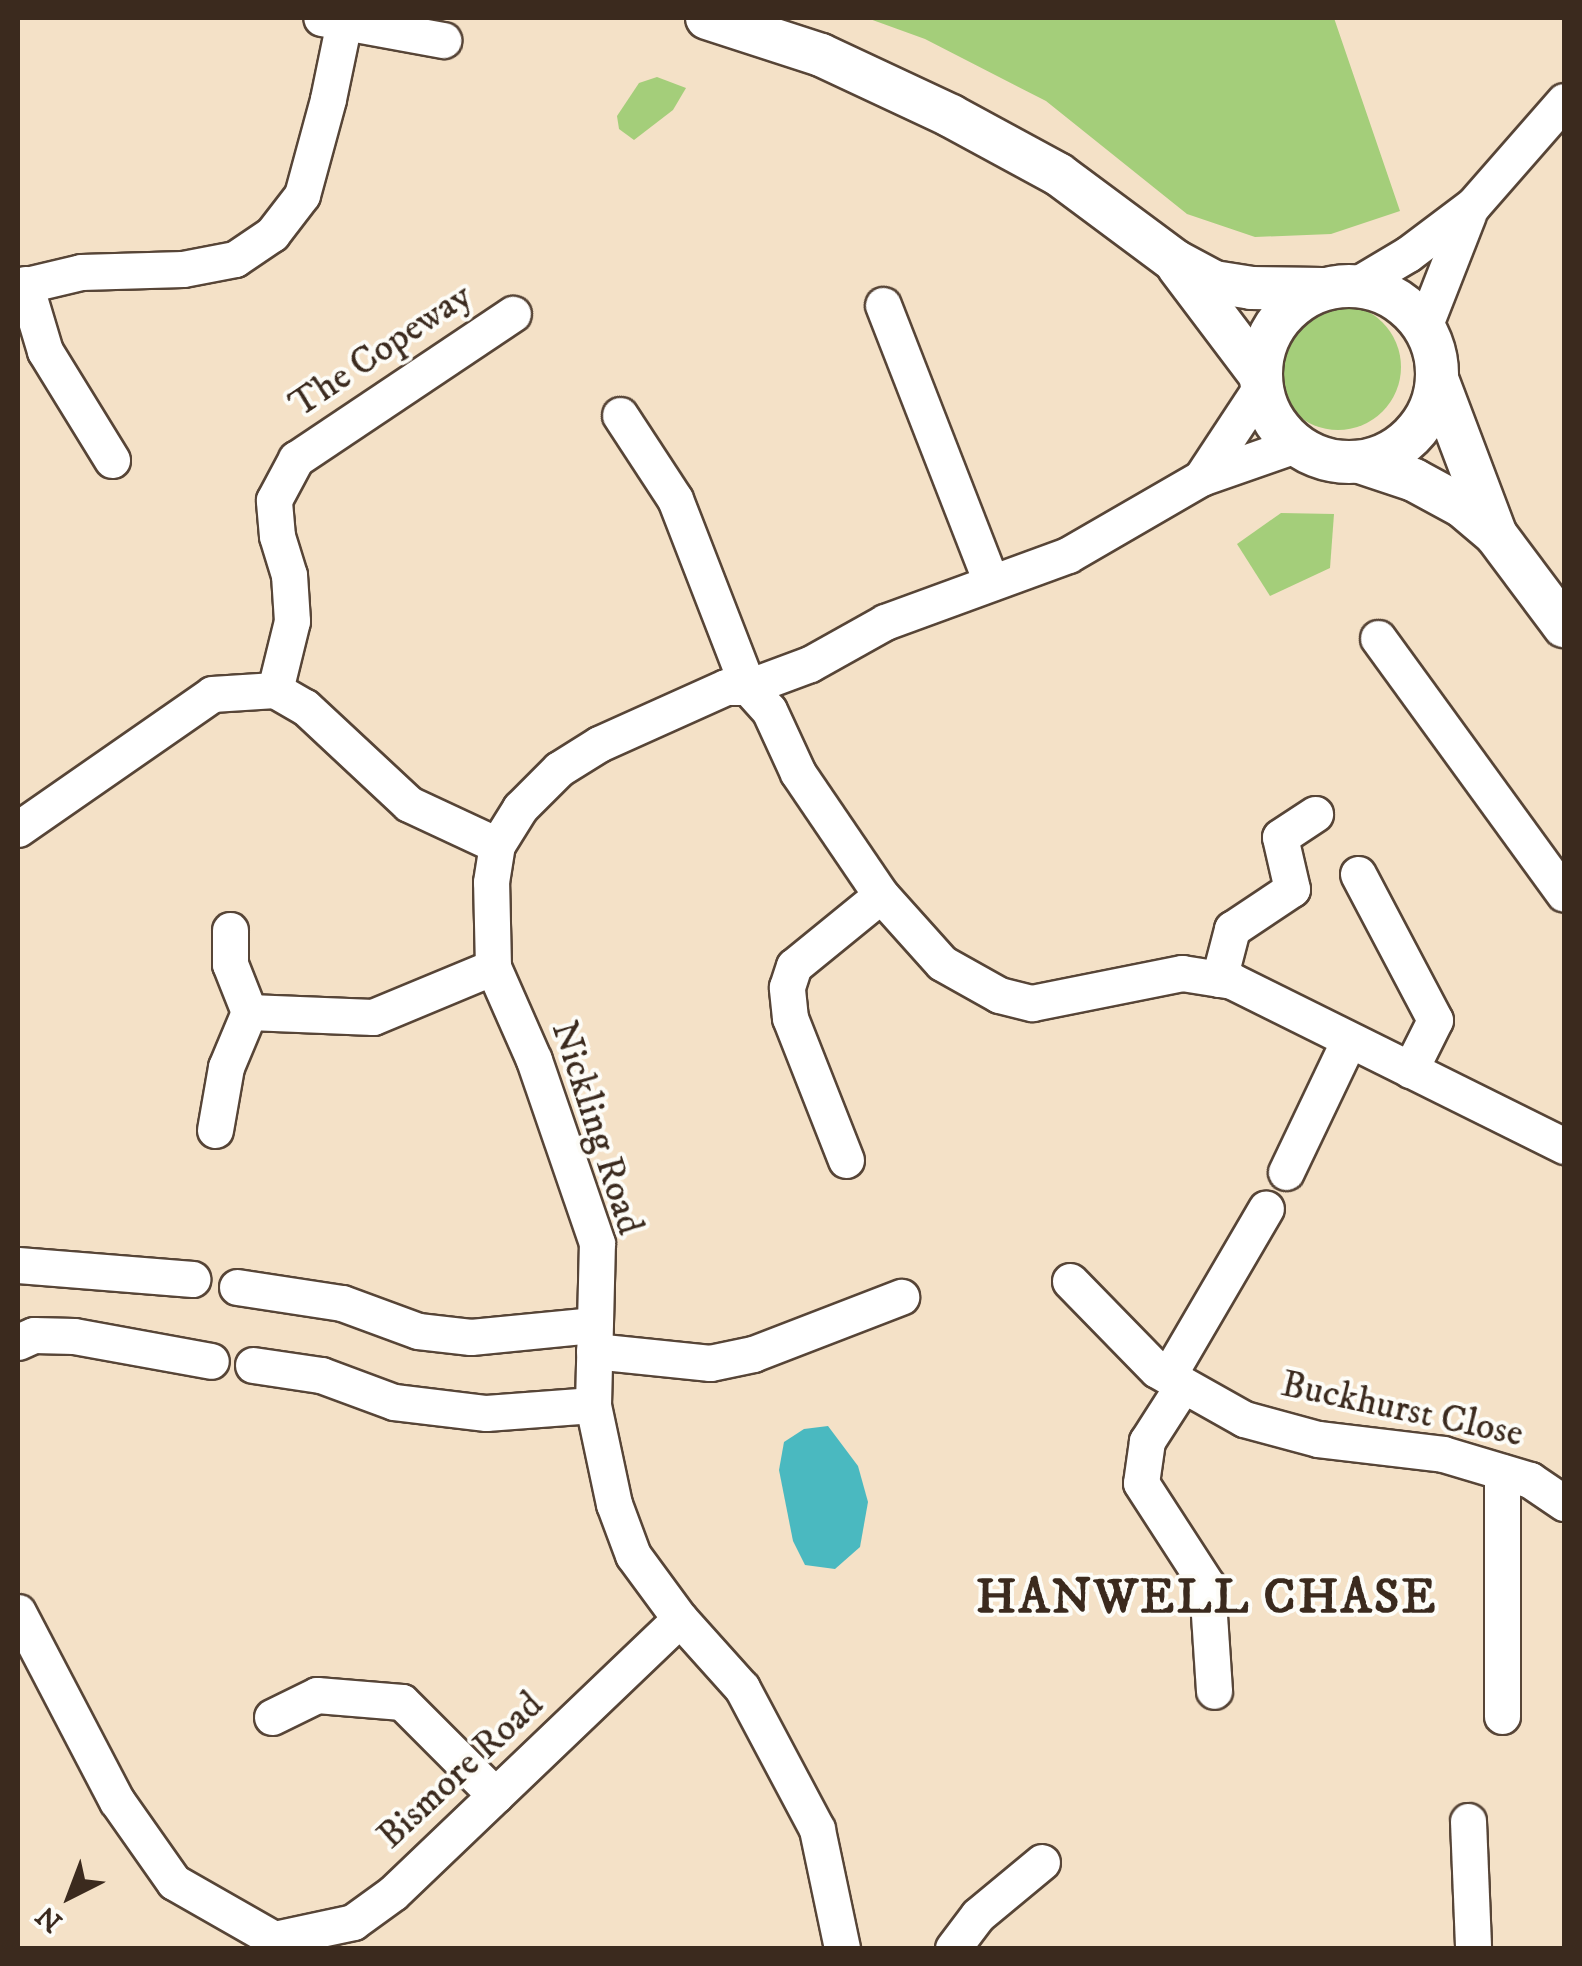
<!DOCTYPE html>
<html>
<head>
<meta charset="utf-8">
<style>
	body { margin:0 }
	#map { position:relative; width:1582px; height:1966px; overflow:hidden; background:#f4e1c7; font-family:"IM FELL DW Pica",serif }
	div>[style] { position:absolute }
	.green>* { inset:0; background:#a4ce7a }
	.round { border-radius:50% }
	.water>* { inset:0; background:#4ab9c0 }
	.roads { filter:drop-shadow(2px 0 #574537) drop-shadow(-2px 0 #574537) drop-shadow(0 2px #574537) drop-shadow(0 -2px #574537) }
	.minor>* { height:35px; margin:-17.5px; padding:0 17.5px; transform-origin:17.5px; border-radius:17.5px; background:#fff }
	.tertiary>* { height:42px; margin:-21px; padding:0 21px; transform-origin:21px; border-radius:21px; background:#fff }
	.tertiary>.ring { margin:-21px; padding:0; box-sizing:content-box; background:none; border:42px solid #fff; border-radius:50% }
	span { translate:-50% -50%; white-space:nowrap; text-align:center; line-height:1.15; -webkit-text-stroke:8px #fdfcf7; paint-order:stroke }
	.street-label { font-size:38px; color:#3b2a1e }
	.district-label { font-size:48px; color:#3b2a1e; font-weight:700; letter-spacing:2.5px }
	.frame { position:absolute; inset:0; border:20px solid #3b2a1e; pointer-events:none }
	.north { position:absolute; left:20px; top:1846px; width:100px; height:100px; -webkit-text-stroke:8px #fdfcf7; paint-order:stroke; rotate:222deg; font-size:28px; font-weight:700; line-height:40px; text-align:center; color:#3b2a1e }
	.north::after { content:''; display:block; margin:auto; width:35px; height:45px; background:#3b2a1e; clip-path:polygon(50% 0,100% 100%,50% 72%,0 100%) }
</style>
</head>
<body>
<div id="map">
	<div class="green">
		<i style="clip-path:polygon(867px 18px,1334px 18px,1400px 211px,1331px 234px,1255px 237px,1187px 214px,1046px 101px,925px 39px)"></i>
		<i style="clip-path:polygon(657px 77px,686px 88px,673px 110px,634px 140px,619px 129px,617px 116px,639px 83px)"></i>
		<i class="round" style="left:1275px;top:304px;width:126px;height:126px"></i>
		<i style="clip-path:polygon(1281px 513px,1334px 514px,1330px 568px,1270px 596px,1237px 544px)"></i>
	</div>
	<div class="water">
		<i style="clip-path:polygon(828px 1426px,858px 1466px,868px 1502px,860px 1547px,835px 1569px,805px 1565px,793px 1541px,779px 1470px,784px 1442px,804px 1429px)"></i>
	</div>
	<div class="roads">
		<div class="minor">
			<i style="left:344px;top:22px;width:101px;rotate:10.3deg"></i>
			<i style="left:25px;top:284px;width:70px;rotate:73.4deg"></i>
			<i style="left:45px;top:351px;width:128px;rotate:58.4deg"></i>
			<i style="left:1354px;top:286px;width:63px;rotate:-30.7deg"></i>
			<i style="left:1408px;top:254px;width:81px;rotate:-37deg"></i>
			<i style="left:1473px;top:205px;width:138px;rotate:-48.8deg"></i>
			<i style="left:18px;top:287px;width:65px;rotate:-13.4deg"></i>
			<i style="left:81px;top:272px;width:102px;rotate:-1.7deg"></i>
			<i style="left:183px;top:269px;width:53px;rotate:-10.9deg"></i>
			<i style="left:235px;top:259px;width:45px;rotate:-34deg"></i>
			<i style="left:272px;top:234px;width:49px;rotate:-52.4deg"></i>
			<i style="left:302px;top:195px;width:99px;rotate:-74.8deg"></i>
			<i style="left:328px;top:99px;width:79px;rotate:-78.3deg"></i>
			<i style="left:344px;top:22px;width:23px;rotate:-170deg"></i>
			<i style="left:883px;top:305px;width:297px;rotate:68.7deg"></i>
			<i style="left:1424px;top:327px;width:120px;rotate:-68.6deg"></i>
			<i style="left:620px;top:415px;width:100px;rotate:56.8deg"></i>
			<i style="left:675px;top:499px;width:202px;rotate:68.8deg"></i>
			<i style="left:748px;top:687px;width:31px;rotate:48deg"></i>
			<i style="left:769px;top:710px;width:69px;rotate:65.3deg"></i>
			<i style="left:798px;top:773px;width:148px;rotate:55.8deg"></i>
			<i style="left:881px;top:895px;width:91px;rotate:48.1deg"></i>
			<i style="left:942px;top:963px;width:65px;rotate:29.3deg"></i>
			<i style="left:999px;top:995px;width:34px;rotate:14deg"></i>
			<i style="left:1032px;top:1003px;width:153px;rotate:-11.3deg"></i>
			<i style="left:1182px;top:973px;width:51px;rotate:9.1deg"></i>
			<i style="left:1232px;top:981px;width:371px;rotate:26.4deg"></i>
			<i style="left:1201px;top:478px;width:109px;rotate:-56.6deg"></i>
			<i style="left:1378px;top:638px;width:316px;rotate:54deg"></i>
			<i style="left:275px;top:690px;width:71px;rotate:-76.2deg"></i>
			<i style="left:292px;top:621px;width:46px;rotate:-93.7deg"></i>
			<i style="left:289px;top:575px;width:41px;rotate:-107.1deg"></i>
			<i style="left:277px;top:536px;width:36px;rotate:-95deg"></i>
			<i style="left:274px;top:500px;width:47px;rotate:-61.8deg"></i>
			<i style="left:296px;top:459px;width:261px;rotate:-33.8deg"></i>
			<i style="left:18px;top:829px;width:236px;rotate:-34.8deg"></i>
			<i style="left:212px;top:694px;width:63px;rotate:-3.6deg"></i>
			<i style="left:275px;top:690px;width:34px;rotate:30deg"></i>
			<i style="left:305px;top:707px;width:142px;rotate:43deg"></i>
			<i style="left:409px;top:804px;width:97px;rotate:25deg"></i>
			<i style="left:1358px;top:874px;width:165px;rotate:62.2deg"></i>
			<i style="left:1435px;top:1020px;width:56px;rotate:116.6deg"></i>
			<i style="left:230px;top:930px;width:34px;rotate:90deg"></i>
			<i style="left:230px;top:964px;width:52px;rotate:68.4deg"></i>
			<i style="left:249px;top:1012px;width:124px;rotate:2.3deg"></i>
			<i style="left:373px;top:1017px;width:130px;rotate:-22.6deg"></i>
			<i style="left:1219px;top:979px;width:52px;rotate:-75.4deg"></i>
			<i style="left:1232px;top:929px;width:72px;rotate:-33.7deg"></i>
			<i style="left:1292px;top:889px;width:53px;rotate:-103deg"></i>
			<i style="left:1280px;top:837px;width:42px;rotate:-33.3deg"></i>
			<i style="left:215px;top:1130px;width:64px;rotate:-80.1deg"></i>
			<i style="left:226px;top:1067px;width:60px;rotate:-67.3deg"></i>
			<i style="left:846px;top:1160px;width:153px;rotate:-111.5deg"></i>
			<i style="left:790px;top:1018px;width:31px;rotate:-96deg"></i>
			<i style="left:787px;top:987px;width:22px;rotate:-72deg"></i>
			<i style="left:794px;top:966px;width:112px;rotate:-39.2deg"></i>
			<i style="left:1286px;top:1172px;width:146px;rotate:-64.5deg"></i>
			<i style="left:18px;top:1265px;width:175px;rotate:4.6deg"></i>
			<i style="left:1070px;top:1281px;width:124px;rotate:45.7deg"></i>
			<i style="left:1157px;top:1370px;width:100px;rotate:29.4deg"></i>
			<i style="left:1244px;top:1419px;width:77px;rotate:15.1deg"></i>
			<i style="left:1318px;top:1439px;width:126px;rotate:6.8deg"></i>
			<i style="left:1443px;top:1454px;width:91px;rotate:16.6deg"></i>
			<i style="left:1530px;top:1480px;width:41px;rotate:34.1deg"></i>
			<i style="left:237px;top:1287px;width:106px;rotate:8.7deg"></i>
			<i style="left:342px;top:1303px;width:81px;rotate:20.2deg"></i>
			<i style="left:418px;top:1331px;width:53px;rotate:6.5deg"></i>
			<i style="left:471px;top:1337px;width:124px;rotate:-5.6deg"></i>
			<i style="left:18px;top:1342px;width:17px;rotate:-24deg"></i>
			<i style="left:34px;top:1335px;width:40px;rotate:1.4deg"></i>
			<i style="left:74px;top:1336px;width:139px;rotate:10.3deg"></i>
			<i style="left:594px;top:1351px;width:117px;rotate:5.9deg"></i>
			<i style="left:710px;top:1363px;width:44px;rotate:-11.8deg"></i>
			<i style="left:753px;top:1354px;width:159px;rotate:-21.1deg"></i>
			<i style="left:253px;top:1365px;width:69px;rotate:8.4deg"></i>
			<i style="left:321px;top:1375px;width:78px;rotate:20.3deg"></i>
			<i style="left:394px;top:1402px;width:93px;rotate:6.8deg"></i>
			<i style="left:486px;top:1413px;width:107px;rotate:-4.3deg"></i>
			<i style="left:1168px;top:1376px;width:194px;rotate:-59.7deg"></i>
			<i style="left:1183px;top:1385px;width:67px;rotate:122.7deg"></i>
			<i style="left:1147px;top:1441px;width:42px;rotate:98.1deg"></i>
			<i style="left:1141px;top:1483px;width:121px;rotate:57.1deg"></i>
			<i style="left:1207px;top:1585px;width:106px;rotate:86.2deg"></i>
			<i style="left:18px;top:1612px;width:213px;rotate:62.4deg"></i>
			<i style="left:117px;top:1801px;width:99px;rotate:54.9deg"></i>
			<i style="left:174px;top:1882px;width:115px;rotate:29.7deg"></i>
			<i style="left:1502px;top:1716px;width:244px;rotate:-90deg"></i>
			<i style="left:272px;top:1717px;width:50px;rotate:-26.1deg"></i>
			<i style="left:317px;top:1695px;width:85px;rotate:4.7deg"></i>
			<i style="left:402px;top:1702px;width:132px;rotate:45deg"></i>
			<i style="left:1468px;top:1821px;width:127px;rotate:87.7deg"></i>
			<i style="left:272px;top:1948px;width:9px;rotate:-77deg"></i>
			<i style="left:274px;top:1939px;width:81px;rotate:-12.1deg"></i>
			<i style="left:353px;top:1922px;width:49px;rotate:-35.9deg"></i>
			<i style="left:393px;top:1893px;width:397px;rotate:-43.7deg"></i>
			<i style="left:842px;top:1948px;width:122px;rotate:-101.9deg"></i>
			<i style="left:817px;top:1829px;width:160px;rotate:-118deg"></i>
			<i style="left:742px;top:1688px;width:93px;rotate:-131.9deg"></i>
			<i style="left:680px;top:1619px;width:79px;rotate:-126.3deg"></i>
			<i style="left:633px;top:1555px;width:54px;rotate:-110.4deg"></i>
			<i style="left:614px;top:1504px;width:101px;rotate:-102deg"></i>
			<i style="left:593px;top:1405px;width:162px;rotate:-88.6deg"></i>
			<i style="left:597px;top:1243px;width:194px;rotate:-109deg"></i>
			<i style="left:534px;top:1060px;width:102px;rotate:-113.8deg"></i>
			<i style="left:493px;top:967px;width:85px;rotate:-91.3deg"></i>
			<i style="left:491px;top:882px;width:37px;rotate:-81deg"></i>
			<i style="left:497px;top:845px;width:44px;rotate:-58.1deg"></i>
			<i style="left:520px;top:808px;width:55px;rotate:-45deg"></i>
			<i style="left:559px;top:769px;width:47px;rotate:-32deg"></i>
			<i style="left:599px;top:744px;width:139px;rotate:-24.2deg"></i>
			<i style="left:726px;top:687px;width:22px"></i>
			<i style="left:748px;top:687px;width:66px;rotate:-20.4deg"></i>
			<i style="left:810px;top:664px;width:86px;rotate:-29.2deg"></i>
			<i style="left:885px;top:622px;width:195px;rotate:-20.1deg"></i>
			<i style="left:1068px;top:555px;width:154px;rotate:-30.1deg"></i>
			<i style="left:1201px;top:478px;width:101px;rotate:-19.2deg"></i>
			<i style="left:953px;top:1948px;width:41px;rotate:-52.9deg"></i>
			<i style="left:978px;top:1915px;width:83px;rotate:-39.6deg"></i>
		</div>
		<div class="tertiary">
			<i style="left:707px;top:18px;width:120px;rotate:18deg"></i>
			<i style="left:821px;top:55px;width:144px;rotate:25.1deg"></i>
			<i style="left:951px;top:116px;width:122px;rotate:28.5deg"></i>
			<i style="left:1058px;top:174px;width:146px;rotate:36.6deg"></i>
			<i style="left:1175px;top:261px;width:44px;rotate:28.3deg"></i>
			<i style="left:1214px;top:282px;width:37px;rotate:9deg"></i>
			<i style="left:1251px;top:288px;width:72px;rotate:0.8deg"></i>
			<i style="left:1178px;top:266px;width:136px;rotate:53deg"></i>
			<i class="ring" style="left:1261px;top:286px;width:134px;height:134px"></i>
			<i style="left:1437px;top:379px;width:167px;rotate:69.3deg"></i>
			<i style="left:1496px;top:535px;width:114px;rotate:53.2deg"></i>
			<i style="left:1360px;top:462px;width:57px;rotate:18.4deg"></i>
			<i style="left:1414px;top:480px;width:55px;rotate:28.4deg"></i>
			<i style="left:1462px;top:506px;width:43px;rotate:40.3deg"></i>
		</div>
	</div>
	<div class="street-label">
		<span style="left:381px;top:351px;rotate:-34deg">The Copeway</span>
		<span style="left:596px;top:1128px;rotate:72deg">Nickling Road</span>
		<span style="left:1402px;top:1410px;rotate:12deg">Buckhurst Close</span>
		<span style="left:461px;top:1771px;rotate:-43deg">Bismore Road</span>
	</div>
	<div class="district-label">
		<span style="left:1207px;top:1599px">HANWELL CHASE</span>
	</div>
	<div class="frame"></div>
	<div class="north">N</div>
</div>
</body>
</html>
